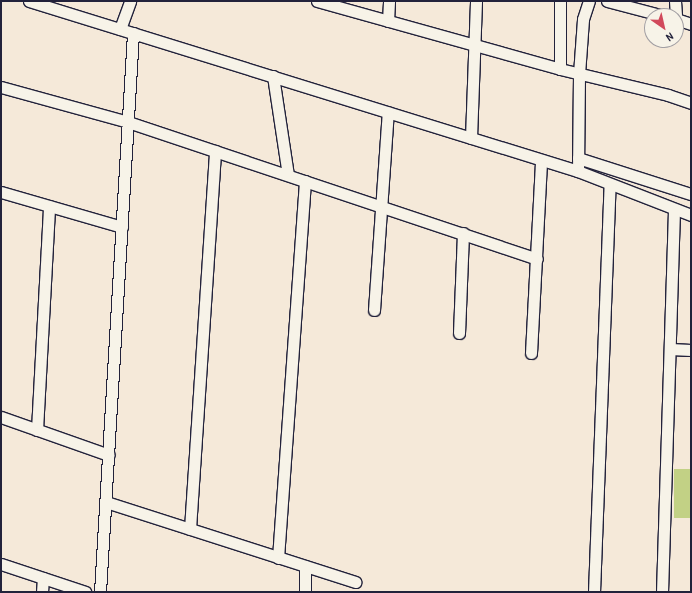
<!DOCTYPE html>
<html>
<head>
<meta charset="utf-8">
<style>
	body { margin:0 }
	#map { position:relative; width:692px; height:593px; overflow:hidden; background:#f5e9d9; font-family:"Patrick Hand",sans-serif }
	div>[style] { position:absolute }
	.green>* { inset:0; background:#c2d185; transform-origin:0 0 }
	.roads { filter:drop-shadow(1px 0 #22223b) drop-shadow(-1px 0 #22223b) drop-shadow(0 1px #22223b) drop-shadow(0 -1px #22223b) }
	.minor>* { height:11px; margin:-5.5px; padding:0 5.5px; transform-origin:5.5px; border-radius:5.5px; background:#f7f3e8 }
	span { translate:-50% -50%; white-space:nowrap; text-align:center; line-height:1.15; -webkit-text-stroke:3.5px #f7f3e8; paint-order:stroke }
	.frame { position:absolute; inset:0; border:2px solid #22223b; pointer-events:none }
	.north { position:absolute; left:644px; top:8px; width:40px; height:40px; box-sizing:border-box; background:#f7f3e8; border:1px solid #a29fa3; border-radius:50%; rotate:146deg; font-size:11px; font-weight:700; line-height:16px; text-align:center; color:#22223b }
	.north::after { content:''; display:block; margin:auto; width:14px; height:18px; background:#d1495b; clip-path:polygon(50% 0,100% 100%,50% 72%,0 100%) }
</style>
</head>
<body>
<div id="map">
	<div class="green">
		<i style="left:674px;top:469px;width:17px;height:49px"></i>
	</div>
	<div class="roads">
		<div class="minor">
			<i style="left:29px;top:1px;width:575px;rotate:17.21deg"></i>
			<i style="left:578px;top:171px;width:121px;rotate:21.3deg"></i>
			<i style="left:317px;top:1px;width:252px;rotate:15.6deg"></i>
			<i style="left:560px;top:69px;width:111px;rotate:13.5deg"></i>
			<i style="left:668px;top:95px;width:24px;rotate:19deg"></i>
			<i style="left:607px;top:1px;width:59px;rotate:14.7deg"></i>
			<i style="left:675px;top:1px;width:15px;rotate:86deg"></i>
			<i style="left:676px;top:19px;width:16px;rotate:18deg"></i>
			<i style="left:388px;top:21px;width:20px;rotate:-87deg"></i>
			<i style="left:120px;top:29px;width:30px;rotate:-70deg"></i>
			<i style="left:560px;top:69px;width:68px;rotate:-90deg"></i>
			<i style="left:273px;top:76px;width:100px;rotate:81.4deg"></i>
			<i style="left:1px;top:87px;width:132px;rotate:15.4deg"></i>
			<i style="left:128px;top:122px;width:431px;rotate:18.5deg"></i>
			<i style="left:471px;top:138px;width:137px;rotate:-87.9deg"></i>
			<i style="left:578px;top:158px;width:119px;rotate:17.7deg"></i>
			<i style="left:578px;top:171px;width:97px;rotate:-89.4deg"></i>
			<i style="left:579px;top:74px;width:55px;rotate:-85.8deg"></i>
			<i style="left:583px;top:19px;width:19px;rotate:-72deg"></i>
			<i style="left:1px;top:192px;width:126px;rotate:16.1deg"></i>
			<i style="left:374px;top:310px;width:198px;rotate:-86deg"></i>
			<i style="left:459px;top:333px;width:100px;rotate:-87.7deg"></i>
			<i style="left:670px;top:349px;width:21px;rotate:3deg"></i>
			<i style="left:531px;top:353px;width:193px;rotate:-87deg"></i>
			<i style="left:1px;top:417px;width:114px;rotate:19.4deg"></i>
			<i style="left:37px;top:430px;width:224px;rotate:-86.9deg"></i>
			<i style="left:106px;top:502px;width:262px;rotate:17.8deg"></i>
			<i style="left:190px;top:529px;width:379px;rotate:-86.2deg"></i>
			<i style="left:278px;top:558px;width:378px;rotate:-85.9deg"></i>
			<i style="left:1px;top:564px;width:89px;rotate:18.4deg"></i>
			<i style="left:42px;top:592px;width:14px;rotate:-86deg"></i>
			<i style="left:100px;top:592px;width:560px;rotate:-86.62deg"></i>
			<i style="left:305px;top:592px;width:26px;rotate:-90deg"></i>
			<i style="left:594px;top:592px;width:408px;rotate:-87.8deg"></i>
			<i style="left:662px;top:592px;width:383px;rotate:-88.2deg"></i>
		</div>
	</div>
	<div class="frame"></div>
	<div class="north">N</div>
</div>
</body>
</html>
